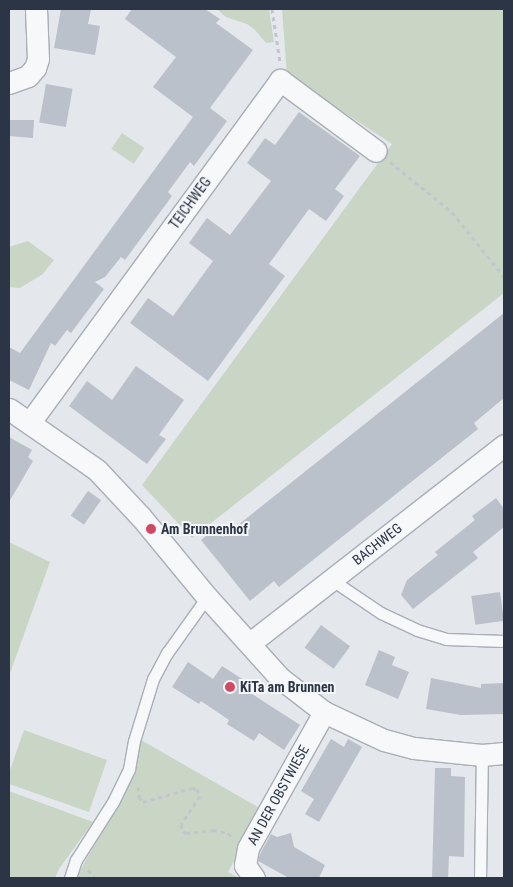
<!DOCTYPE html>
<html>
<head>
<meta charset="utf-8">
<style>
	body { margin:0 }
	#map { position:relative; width:513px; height:887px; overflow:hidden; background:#e4e7ec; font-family:"Roboto Condensed",sans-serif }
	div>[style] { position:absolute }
	.green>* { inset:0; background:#cad6c5; transform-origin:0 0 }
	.building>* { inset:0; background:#bbc1ca; transform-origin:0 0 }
	.path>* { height:3px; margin-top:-1.5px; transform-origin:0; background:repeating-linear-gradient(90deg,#c2c5cb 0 4px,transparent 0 8px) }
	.roads { filter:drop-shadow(1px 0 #a9aeb7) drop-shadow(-1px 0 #a9aeb7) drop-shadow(0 1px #a9aeb7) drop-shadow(0 -1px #a9aeb7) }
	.lane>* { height:11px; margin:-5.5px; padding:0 5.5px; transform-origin:5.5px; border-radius:5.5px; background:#f7f8fa }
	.street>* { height:21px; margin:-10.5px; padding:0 10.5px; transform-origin:10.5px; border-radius:10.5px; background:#f7f8fa }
	.dots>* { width:14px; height:14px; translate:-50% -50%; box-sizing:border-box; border:2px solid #f4f6f9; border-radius:50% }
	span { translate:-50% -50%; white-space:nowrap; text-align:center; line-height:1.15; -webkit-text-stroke:4px #f4f6f9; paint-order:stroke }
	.street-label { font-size:14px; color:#2b3545 }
	.poi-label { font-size:14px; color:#2b3545; font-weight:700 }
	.left { translate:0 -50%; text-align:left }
	.frame { position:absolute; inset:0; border:10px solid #2b3545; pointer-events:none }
</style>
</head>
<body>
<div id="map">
	<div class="green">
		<i style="clip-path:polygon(217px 9px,269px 9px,274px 42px,266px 43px,255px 30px,247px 24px,226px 17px)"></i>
		<i style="clip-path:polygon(282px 9px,504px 9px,504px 293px,192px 538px,142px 485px,392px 144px,287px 75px)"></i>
		<i style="left:122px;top:133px;width:27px;height:19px;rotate:34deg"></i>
		<i style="clip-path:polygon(28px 241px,54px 260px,43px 274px,20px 288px,9px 287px,9px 247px)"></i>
		<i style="clip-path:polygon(9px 542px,50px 562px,9px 676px)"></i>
		<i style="clip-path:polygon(24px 730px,107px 760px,89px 812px,9px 784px,9px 773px)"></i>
		<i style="clip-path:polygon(141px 740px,263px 810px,228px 872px,239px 878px,76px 878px,133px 775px)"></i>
		<i style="clip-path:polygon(9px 791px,93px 822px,59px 869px,55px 878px,9px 878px)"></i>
	</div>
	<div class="building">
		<i style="clip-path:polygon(61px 9px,91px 9px,88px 24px,100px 26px,95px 55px,54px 48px)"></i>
		<i style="clip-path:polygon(132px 9px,205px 9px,220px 19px,216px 23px,253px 50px,210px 108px,227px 121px,194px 166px,190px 162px,168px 192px,172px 196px,125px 260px,121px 257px,105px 277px,95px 282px,104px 289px,71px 333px,67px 330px,55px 346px,51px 343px,29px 390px,9px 380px,9px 347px,20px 353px,193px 117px,153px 87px,176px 57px,125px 19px)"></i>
		<i style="left:46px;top:84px;width:27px;height:39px;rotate:10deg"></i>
		<i style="clip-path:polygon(299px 112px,360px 156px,335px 189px,344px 196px,326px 221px,309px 209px,269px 264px,285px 276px,208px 381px,130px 323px,148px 298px,173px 316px,213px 261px,189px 243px,207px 218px,230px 235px,271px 181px,247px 163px,265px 138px,275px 145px)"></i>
		<i style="clip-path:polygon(9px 120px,34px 120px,33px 138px,9px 136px)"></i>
		<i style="clip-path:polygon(504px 313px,504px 398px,474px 423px,478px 429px,279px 587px,274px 581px,250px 601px,201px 540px,216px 528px,223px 537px)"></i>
		<i style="clip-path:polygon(136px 366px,184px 400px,159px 435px,166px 439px,147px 464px,69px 406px,87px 381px,112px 400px)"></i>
		<i style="clip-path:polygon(9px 437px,32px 450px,28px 457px,33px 461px,9px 502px)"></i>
		<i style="left:88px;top:491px;width:16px;height:30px;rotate:35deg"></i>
		<i style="clip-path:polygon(496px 498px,504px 509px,504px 527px,473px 552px,478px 558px,413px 609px,401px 595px,407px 580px,438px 555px,435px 552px,475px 520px,472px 516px)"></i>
		<i style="left:500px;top:592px;width:29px;height:29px;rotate:82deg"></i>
		<i style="left:321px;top:625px;width:36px;height:28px;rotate:36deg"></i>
		<i style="clip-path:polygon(379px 650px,395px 657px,392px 665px,409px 672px,398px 699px,365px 685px)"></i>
		<i style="clip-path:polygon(188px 662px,213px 679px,222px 666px,253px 686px,249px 692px,300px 725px,284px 750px,259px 733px,254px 741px,227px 724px,229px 720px,201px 701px,199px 704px,172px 687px)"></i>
		<i style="clip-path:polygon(431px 678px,481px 688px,481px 684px,504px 683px,504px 714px,461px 715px,426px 709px)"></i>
		<i style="clip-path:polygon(331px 739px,344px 747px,348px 739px,362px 747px,319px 822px,305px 814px,314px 799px,301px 791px)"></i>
		<i style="clip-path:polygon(435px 768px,451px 768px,451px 776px,465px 777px,464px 857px,449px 856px,448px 878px,432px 878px)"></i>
		<i style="clip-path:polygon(291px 833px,294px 847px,325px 865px,319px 878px,289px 878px,258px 861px,260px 854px,271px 834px,277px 837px)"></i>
	</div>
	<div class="path">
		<i style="left:272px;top:9px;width:54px;rotate:81.4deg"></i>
		<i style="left:390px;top:162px;width:80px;rotate:38.9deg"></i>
		<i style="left:452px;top:212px;width:83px;rotate:51.3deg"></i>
		<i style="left:138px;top:787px;width:10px;rotate:84deg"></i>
		<i style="left:139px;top:797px;width:6px;rotate:51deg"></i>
		<i style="left:143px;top:802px;width:51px;rotate:-15.9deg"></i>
		<i style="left:192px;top:788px;width:5px;rotate:11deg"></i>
		<i style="left:197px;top:789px;width:8px;rotate:67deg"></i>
		<i style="left:200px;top:796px;width:34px;rotate:124deg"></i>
		<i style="left:181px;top:824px;width:7px;rotate:74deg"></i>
		<i style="left:183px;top:831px;width:4px;rotate:34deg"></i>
		<i style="left:186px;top:833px;width:27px;rotate:-6deg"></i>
		<i style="left:213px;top:830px;width:15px;rotate:11deg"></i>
		<i style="left:228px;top:833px;width:6px;rotate:45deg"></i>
		<i style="left:88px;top:870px;width:11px;rotate:49deg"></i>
	</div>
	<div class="roads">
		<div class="lane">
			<i style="left:332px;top:580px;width:59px;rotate:34deg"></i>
			<i style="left:381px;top:613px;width:40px;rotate:25deg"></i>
			<i style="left:417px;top:630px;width:30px;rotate:17deg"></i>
			<i style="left:446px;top:639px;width:58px;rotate:2deg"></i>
			<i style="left:70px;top:878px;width:19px;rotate:-72deg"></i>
			<i style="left:76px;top:860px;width:69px;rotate:-57.5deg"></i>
			<i style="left:113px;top:802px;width:37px;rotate:-64deg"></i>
			<i style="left:129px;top:769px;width:28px;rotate:-80deg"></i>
			<i style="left:134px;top:741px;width:65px;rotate:-73deg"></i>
			<i style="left:153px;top:679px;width:30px;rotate:-62deg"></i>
			<i style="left:167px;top:653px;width:69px;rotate:-54.5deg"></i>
			<i style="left:480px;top:878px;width:123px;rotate:-89.1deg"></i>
		</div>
		<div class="street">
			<i style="left:9px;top:83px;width:20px;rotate:-20deg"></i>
			<i style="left:28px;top:76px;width:11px;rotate:-49deg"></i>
			<i style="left:35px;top:68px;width:9px;rotate:-72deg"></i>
			<i style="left:38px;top:59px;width:50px;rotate:-92.3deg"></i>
			<i style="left:9px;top:409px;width:107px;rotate:34.7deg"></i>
			<i style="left:97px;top:470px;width:64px;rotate:46.9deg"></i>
			<i style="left:141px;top:517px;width:104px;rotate:50.5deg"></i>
			<i style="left:207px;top:597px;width:109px;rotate:48deg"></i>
			<i style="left:280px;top:678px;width:56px;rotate:37.7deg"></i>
			<i style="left:324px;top:712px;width:66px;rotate:25deg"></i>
			<i style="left:384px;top:740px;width:31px;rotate:15deg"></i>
			<i style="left:414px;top:748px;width:68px;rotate:5.9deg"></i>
			<i style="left:482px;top:755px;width:22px;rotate:-5deg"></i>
			<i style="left:30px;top:422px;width:424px;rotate:-53.8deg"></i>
			<i style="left:280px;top:80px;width:119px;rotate:36.5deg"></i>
			<i style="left:250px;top:643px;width:322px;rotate:-37.9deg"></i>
			<i style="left:254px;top:878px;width:16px;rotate:-125deg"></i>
			<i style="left:245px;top:865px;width:17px;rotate:-80deg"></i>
			<i style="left:248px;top:848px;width:156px;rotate:-60.8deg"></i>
		</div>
	</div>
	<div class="dots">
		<i style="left:151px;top:529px;background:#d14862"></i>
		<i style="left:230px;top:687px;background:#d14862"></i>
	</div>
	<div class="street-label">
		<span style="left:190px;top:203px;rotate:-54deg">TEICHWEG</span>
		<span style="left:377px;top:544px;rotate:-38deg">BACHWEG</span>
		<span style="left:278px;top:795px;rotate:-61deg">AN DER OBSTWIESE</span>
	</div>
	<div class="poi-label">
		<span class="left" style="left:161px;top:529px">Am Brunnenhof</span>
		<span class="left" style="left:240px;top:687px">KiTa am Brunnen</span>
	</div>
	<div class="frame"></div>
</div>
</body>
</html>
